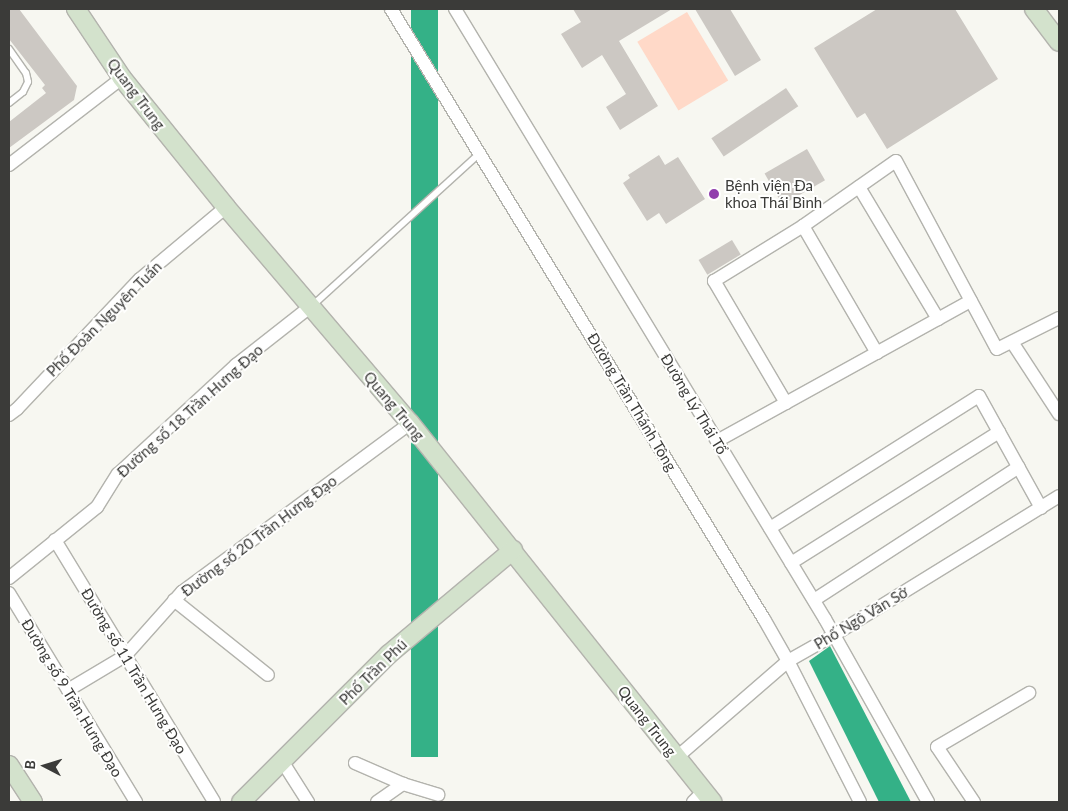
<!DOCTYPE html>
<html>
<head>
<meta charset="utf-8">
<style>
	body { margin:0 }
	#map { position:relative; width:1068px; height:811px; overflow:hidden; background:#f7f7f1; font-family:Lato,sans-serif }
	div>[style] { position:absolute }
	.green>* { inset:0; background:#ffd9c8; transform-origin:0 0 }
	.water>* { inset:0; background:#34b187; transform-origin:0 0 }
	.building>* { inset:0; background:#ccc8c3; transform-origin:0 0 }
	.roads { filter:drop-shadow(1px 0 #b3b3ad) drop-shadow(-1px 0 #b3b3ad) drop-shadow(0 1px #b3b3ad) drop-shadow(0 -1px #b3b3ad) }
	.lane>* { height:6px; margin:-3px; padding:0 3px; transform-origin:3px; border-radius:3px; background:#fff }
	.street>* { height:12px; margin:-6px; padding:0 6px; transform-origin:6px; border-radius:6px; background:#fff }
	.secondary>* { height:18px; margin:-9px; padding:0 9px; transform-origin:9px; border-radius:9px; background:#d3e2cc }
	.dots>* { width:14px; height:14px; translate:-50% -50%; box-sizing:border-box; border:2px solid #fffffe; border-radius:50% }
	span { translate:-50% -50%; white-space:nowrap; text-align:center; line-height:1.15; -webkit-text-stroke:4px #fffffe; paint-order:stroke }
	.street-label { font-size:15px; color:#3b3b39 }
	.poi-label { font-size:15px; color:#3b3b39 }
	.left { translate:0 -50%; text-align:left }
	.frame { position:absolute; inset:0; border:10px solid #3b3b39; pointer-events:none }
	.north { position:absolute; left:20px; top:741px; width:50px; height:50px; -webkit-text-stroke:4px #fffffe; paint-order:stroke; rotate:275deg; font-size:14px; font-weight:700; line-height:20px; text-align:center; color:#3b3b39 }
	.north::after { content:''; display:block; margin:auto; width:18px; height:22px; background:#3b3b39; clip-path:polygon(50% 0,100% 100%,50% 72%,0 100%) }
</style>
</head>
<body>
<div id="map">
	<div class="green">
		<i style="left:687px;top:12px;width:80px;height:58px;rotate:59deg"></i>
	</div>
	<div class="water">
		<i style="left:411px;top:9px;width:27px;height:748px"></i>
		<i style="clip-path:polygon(830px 646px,911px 802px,879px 802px,809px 661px)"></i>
	</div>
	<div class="building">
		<i style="clip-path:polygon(9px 9px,19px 9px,77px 86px,74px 100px,9px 148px,9px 122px,46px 93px,42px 88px,45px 85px,9px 39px)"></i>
		<i style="clip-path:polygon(573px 9px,672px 9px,619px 41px,658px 106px,620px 130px,606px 107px,626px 94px,602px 55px,582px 68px,561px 34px,581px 22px)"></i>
		<i style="clip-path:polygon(695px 9px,730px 9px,761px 60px,735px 76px)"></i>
		<i style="clip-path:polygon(877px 9px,955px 9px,998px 79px,887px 149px,865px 113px,857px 118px,814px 48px)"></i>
		<i style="left:786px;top:88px;width:22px;height:90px;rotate:56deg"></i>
		<i style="left:807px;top:149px;width:36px;height:49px;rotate:60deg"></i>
		<i style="clip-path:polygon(659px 155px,665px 165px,678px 157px,705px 199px,666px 224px,659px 213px,647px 221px,623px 183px,630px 178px,628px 175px)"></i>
		<i style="left:732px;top:240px;width:17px;height:39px;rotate:59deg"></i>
	</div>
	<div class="roads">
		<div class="lane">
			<i style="left:9px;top:49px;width:29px;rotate:55deg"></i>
			<i style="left:26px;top:73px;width:9px;rotate:77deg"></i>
			<i style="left:28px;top:82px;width:11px;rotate:117deg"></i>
			<i style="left:23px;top:92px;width:18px;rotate:142deg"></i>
			<i style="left:313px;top:305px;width:226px;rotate:-42.3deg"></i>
		</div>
		<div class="street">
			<i style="left:391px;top:9px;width:715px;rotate:58.56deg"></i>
			<i style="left:764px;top:619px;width:48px;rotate:60.3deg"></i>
			<i style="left:788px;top:661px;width:158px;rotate:62.9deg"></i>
			<i style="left:455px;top:9px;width:713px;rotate:58.76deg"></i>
			<i style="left:825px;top:619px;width:210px;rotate:60.6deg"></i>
			<i style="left:9px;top:165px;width:143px;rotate:-37.6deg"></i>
			<i style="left:859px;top:187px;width:154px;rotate:59.1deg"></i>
			<i style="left:803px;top:226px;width:147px;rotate:59.8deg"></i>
			<i style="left:1012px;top:342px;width:86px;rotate:56.9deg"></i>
			<i style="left:786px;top:403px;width:142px;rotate:-120.5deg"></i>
			<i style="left:714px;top:281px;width:105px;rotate:-31.7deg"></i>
			<i style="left:803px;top:226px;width:113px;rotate:-35deg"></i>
			<i style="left:896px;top:161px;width:213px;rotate:61.8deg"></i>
			<i style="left:997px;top:349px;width:69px;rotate:-26.6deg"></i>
			<i style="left:9px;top:415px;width:10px;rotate:-37deg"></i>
			<i style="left:17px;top:409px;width:179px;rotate:-46.6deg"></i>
			<i style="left:140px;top:279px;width:112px;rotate:-39.9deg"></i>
			<i style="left:717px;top:441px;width:290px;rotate:-28.9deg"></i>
			<i style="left:770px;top:528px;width:247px;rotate:-32.3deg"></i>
			<i style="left:979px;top:396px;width:128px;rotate:61deg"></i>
			<i style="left:55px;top:540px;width:306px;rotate:58.7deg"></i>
			<i style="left:791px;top:563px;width:246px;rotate:-32.2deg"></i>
			<i style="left:9px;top:578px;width:113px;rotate:-38.9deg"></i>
			<i style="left:97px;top:507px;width:39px;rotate:-58deg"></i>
			<i style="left:118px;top:474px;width:161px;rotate:-42.7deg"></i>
			<i style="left:236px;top:365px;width:94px;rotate:-38.1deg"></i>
			<i style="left:9px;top:593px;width:245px;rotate:58.7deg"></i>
			<i style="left:174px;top:600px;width:120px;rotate:38.6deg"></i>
			<i style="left:814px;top:600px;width:244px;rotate:-33deg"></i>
			<i style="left:68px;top:690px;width:66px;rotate:-30.8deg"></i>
			<i style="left:125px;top:656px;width:86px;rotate:-48.3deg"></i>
			<i style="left:182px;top:592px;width:284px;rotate:-36.5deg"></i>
			<i style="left:676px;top:758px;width:148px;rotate:-40.9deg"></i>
			<i style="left:788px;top:661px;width:53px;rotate:-29.5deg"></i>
			<i style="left:834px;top:635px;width:264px;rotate:-31.7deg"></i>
			<i style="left:282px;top:761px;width:49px;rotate:57.6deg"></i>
			<i style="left:355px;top:763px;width:52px;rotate:23.6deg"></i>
			<i style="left:403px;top:784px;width:37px;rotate:17deg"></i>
			<i style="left:377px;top:802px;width:32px;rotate:-35deg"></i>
			<i style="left:693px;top:802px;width:16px;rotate:-45deg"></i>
			<i style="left:974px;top:802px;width:66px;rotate:-123.9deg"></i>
			<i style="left:937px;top:747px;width:107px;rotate:-30.4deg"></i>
		</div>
		<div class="secondary">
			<i style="left:76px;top:9px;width:83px;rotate:56.3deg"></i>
			<i style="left:122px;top:78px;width:166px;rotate:51.1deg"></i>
			<i style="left:226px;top:207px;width:284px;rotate:49.6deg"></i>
			<i style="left:410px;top:423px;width:485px;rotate:51.4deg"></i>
			<i style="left:1034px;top:9px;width:41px;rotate:52.9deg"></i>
			<i style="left:9px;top:765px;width:44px;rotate:57deg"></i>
			<i style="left:241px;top:802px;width:209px;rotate:-45deg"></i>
			<i style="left:389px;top:654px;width:162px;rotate:-40deg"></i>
		</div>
	</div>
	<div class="dots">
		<i style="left:714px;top:194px;background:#913ead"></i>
	</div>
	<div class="street-label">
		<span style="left:136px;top:94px;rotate:53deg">Quang Trung</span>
		<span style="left:104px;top:319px;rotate:-45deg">Phố Đoàn Nguyên Tuấn</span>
		<span style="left:632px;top:402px;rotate:59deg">Đường Trần Thánh Tông</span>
		<span style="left:694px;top:404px;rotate:59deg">Đường Lý Thái Tổ</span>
		<span style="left:394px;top:406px;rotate:50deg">Quang Trung</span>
		<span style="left:190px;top:411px;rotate:-42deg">Đường số 18 Trần Hưng Đạo</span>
		<span style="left:259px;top:536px;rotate:-37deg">Đường số 20 Trần Hưng Đạo</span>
		<span style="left:861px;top:618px;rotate:-31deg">Phố Ngô Văn Sở</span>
		<span style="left:134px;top:671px;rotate:59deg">Đường số 11 Trần Hưng Đạo</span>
		<span style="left:373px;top:672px;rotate:-44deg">Phố Trần Phú</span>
		<span style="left:72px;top:698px;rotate:59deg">Đường số 9 Trần Hưng Đạo</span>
		<span style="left:647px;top:721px;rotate:52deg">Quang Trung</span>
	</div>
	<div class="poi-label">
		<span class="left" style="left:725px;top:194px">Bệnh viện Đa<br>khoa Thái Bình</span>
	</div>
	<div class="frame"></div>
	<div class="north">B</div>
</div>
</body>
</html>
